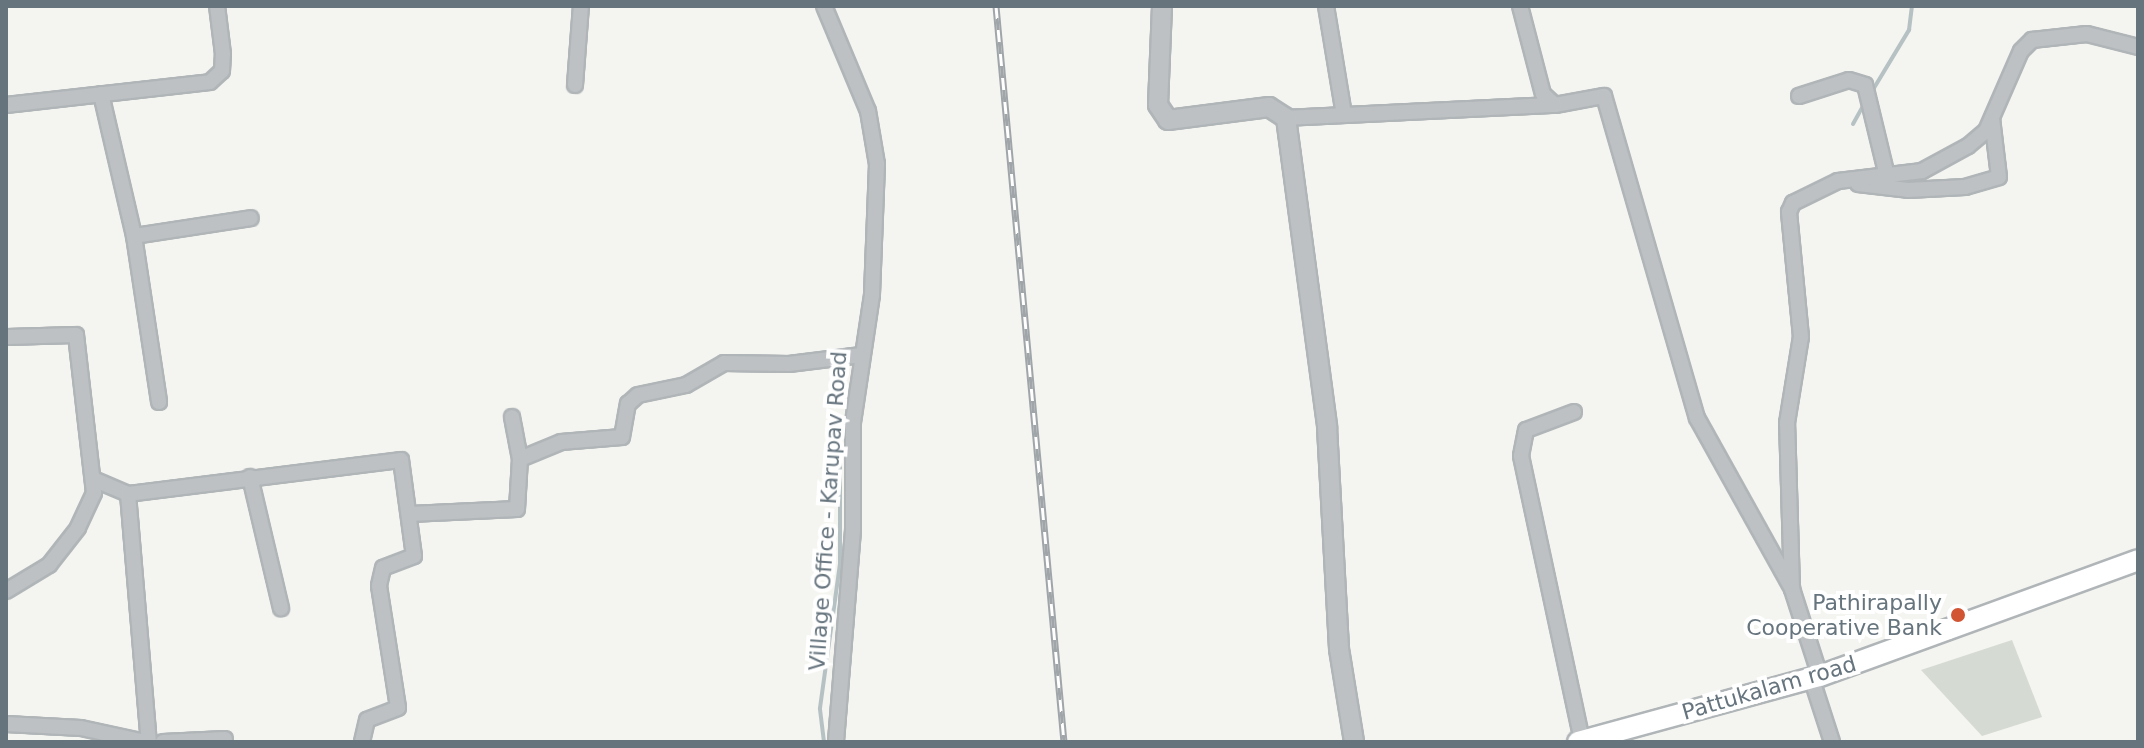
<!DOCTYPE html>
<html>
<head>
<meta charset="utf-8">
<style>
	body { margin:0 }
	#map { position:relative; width:2144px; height:748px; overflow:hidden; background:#f4f4f0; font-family:"DejaVu Sans",sans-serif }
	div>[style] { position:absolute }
	.green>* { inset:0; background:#d5dad2 }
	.stream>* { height:4px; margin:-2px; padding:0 2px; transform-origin:2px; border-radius:2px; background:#b6c1c4 }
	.roads { filter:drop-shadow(2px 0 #b0b5b8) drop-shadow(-2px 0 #b0b5b8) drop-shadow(0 2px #b0b5b8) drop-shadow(0 -2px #b0b5b8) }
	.minor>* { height:14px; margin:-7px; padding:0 7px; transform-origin:7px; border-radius:7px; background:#bdc1c4 }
	.tertiary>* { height:18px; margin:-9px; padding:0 9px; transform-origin:9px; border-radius:9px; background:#bdc1c4 }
	.secondary>* { height:20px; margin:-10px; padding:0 10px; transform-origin:10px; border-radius:10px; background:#fff }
	.rail>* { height:7px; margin-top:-3.5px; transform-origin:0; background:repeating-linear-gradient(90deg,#fff 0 12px,#9fa5a9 0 24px); box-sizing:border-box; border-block:2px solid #9fa5a9 }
	.dots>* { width:22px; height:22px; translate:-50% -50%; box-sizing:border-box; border:4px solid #fff; border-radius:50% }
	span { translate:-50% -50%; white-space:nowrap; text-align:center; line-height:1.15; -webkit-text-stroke:8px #fff; paint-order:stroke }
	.street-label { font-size:22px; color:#66747e }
	.poi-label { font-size:22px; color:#66747e }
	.right { translate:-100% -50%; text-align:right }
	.frame { position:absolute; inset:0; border:8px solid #66747e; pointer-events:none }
</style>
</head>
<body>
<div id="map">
	<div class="green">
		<i style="clip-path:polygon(2012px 640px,2042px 717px,1982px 736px,1921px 670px)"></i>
	</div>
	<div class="stream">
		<i style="left:1871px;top:93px;width:74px;rotate:-58.9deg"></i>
		<i style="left:1909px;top:30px;width:24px;rotate:-83deg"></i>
		<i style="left:1853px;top:124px;width:23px;rotate:-61deg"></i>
		<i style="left:824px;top:742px;width:34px;rotate:-97deg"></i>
		<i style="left:820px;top:708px;width:146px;rotate:-82.1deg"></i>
		<i style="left:840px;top:563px;width:126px;rotate:-90deg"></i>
	</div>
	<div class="roads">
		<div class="minor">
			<i style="left:824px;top:6px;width:114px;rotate:67.3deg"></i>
			<i style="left:868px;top:111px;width:54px;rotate:80.4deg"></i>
			<i style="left:877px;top:164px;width:131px;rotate:92.2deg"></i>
			<i style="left:872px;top:295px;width:128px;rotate:98.5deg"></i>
			<i style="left:853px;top:422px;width:108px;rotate:90deg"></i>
			<i style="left:853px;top:530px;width:213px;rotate:94.6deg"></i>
			<i style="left:1326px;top:6px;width:110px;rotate:80.6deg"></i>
			<i style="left:1520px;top:6px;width:91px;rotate:75.4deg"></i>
			<i style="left:1543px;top:94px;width:16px;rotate:43deg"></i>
			<i style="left:1555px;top:105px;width:50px;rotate:-10.4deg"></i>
			<i style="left:1604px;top:96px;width:335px;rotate:73.9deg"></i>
			<i style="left:1697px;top:418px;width:196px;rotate:60.9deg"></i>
			<i style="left:1792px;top:589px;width:91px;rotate:72.2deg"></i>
			<i style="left:575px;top:85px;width:79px;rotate:-85.7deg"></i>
			<i style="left:101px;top:94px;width:146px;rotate:76.9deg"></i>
			<i style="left:134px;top:236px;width:168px;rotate:81.4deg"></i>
			<i style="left:1799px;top:96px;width:52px;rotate:-17.7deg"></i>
			<i style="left:1849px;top:80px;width:17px;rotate:17deg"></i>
			<i style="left:1865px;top:85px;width:98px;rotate:76.4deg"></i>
			<i style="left:6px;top:105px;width:205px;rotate:-6.4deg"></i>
			<i style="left:210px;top:82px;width:16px;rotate:-43deg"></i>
			<i style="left:222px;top:71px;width:17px;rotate:-87deg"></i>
			<i style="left:223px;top:54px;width:48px;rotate:-97.1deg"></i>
			<i style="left:1286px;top:118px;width:269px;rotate:-2.8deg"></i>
			<i style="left:1858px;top:184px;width:50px;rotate:6.8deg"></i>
			<i style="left:1908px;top:190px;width:57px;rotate:-3deg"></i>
			<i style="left:1965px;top:187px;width:35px;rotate:-16deg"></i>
			<i style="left:1999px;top:177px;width:59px;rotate:-96.8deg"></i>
			<i style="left:134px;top:236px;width:118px;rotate:-8.7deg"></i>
			<i style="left:6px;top:337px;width:70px;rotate:-1.6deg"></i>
			<i style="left:76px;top:335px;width:159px;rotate:83.5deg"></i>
			<i style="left:94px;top:493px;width:38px;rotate:115deg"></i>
			<i style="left:78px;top:528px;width:47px;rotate:128.1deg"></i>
			<i style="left:49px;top:565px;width:50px;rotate:148.8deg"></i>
			<i style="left:1574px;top:412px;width:51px;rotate:159.4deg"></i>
			<i style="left:1526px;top:430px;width:26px;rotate:101deg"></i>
			<i style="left:1521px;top:456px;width:291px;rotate:77.9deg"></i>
			<i style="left:512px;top:417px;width:43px;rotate:79.2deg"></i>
			<i style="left:250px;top:477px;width:135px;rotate:76.7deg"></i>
			<i style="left:93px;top:479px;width:38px;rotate:23deg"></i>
			<i style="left:128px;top:494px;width:249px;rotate:85.2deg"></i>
			<i style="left:128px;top:494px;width:275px;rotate:-7.1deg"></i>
			<i style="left:401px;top:460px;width:97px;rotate:82.3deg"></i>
			<i style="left:414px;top:556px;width:33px;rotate:159deg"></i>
			<i style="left:383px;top:568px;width:18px;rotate:103deg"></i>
			<i style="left:379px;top:586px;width:123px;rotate:81.1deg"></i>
			<i style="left:398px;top:708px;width:33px;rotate:159deg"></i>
			<i style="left:367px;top:720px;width:23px;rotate:103deg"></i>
			<i style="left:410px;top:514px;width:107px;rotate:-2.7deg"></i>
			<i style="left:517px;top:509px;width:50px;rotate:-86.6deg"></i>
			<i style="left:520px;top:459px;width:44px;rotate:-22.5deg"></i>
			<i style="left:561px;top:442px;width:61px;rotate:-4.7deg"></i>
			<i style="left:622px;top:437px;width:34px;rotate:-80deg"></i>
			<i style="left:628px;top:404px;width:13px;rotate:-42deg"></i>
			<i style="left:638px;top:395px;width:49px;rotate:-11.8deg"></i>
			<i style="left:686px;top:385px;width:44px;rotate:-30.1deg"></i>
			<i style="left:724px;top:363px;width:65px;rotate:0.9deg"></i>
			<i style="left:789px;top:364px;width:73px;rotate:-7.1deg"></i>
			<i style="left:1792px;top:589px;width:166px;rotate:-91.7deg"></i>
			<i style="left:1787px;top:423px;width:87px;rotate:-80.8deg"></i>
			<i style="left:1801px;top:337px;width:126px;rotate:-95.5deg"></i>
			<i style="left:1789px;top:212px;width:10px;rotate:-66deg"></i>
			<i style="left:1793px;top:203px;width:50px;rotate:-26.1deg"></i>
			<i style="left:1838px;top:181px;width:85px;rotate:-6.8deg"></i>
			<i style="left:1922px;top:171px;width:52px;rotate:-28.5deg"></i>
			<i style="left:1968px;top:146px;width:23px;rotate:-40deg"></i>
			<i style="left:1986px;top:131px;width:87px;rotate:-66.4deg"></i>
			<i style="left:2021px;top:51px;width:16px;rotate:-45deg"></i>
			<i style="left:2032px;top:40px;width:55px;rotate:-6.2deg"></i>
			<i style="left:2087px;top:34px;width:53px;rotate:14.3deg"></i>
			<i style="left:1811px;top:677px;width:68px;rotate:72.1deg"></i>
			<i style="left:6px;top:724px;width:75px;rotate:3.1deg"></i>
			<i style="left:81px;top:728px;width:66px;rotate:12.3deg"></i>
			<i style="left:163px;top:742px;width:62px;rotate:-2.8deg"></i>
		</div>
		<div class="tertiary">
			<i style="left:1162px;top:6px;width:99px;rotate:92.3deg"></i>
			<i style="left:1158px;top:105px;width:18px;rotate:56deg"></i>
			<i style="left:1168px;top:120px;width:102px;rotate:-7.3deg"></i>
			<i style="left:1269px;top:107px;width:20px;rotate:33deg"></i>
			<i style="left:1286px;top:118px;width:312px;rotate:82.4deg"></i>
			<i style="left:1327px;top:427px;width:222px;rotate:86.9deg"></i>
			<i style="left:1339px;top:649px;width:94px;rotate:80.8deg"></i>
		</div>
		<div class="secondary">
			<i style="left:1578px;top:742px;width:251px;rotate:-15.3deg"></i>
			<i style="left:1820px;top:676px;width:338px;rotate:-20deg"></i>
		</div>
	</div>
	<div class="rail">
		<i style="left:996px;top:6px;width:739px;rotate:84.72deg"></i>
	</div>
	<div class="dots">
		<i style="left:1958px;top:615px;background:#d15433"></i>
	</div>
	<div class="street-label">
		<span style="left:828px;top:511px;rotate:-86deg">Village Office - Karupav Road</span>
		<span style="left:1769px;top:688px;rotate:-16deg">Pattukalam road</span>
	</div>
	<div class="poi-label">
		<span class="right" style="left:1942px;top:615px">Pathirapally<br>Cooperative Bank</span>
	</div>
	<div class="frame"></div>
</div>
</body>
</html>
